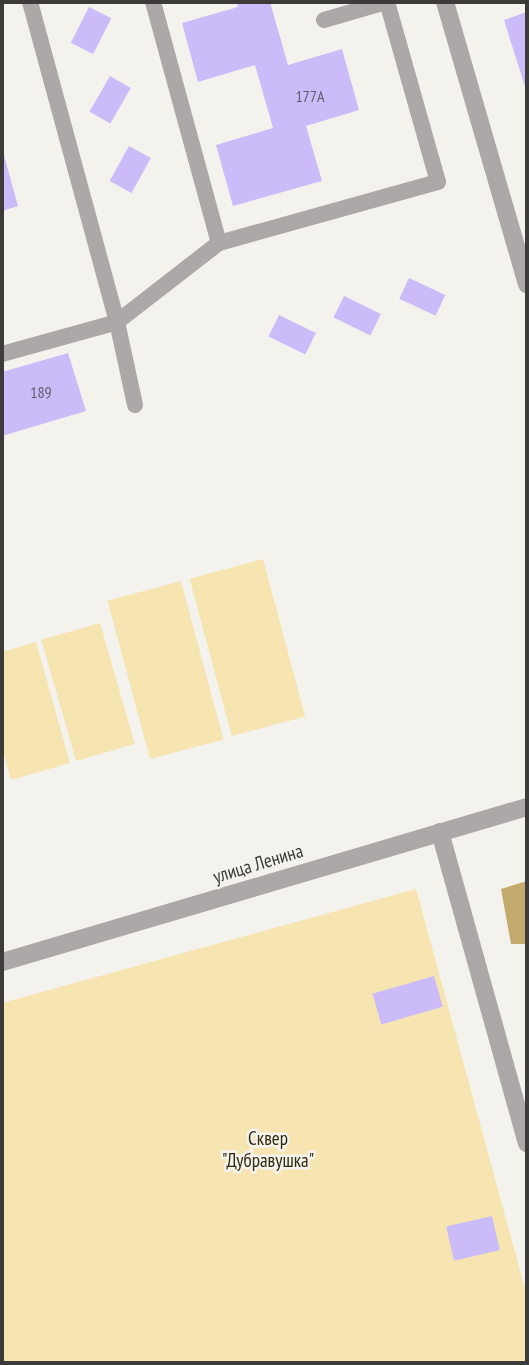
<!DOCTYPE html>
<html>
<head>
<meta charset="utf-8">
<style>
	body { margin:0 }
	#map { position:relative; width:529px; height:1365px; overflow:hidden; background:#f4f2ed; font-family:"PT Sans Narrow",sans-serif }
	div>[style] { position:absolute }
	.green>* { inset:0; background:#f6e4b1; transform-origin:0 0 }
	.forest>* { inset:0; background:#c2ab6c }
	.building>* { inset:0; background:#ccbbf9; transform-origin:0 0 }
	.lane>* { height:16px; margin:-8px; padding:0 8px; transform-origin:8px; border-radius:8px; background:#aba8a7 }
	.street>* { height:18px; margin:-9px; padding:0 9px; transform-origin:9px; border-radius:9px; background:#aba8a7 }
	span { translate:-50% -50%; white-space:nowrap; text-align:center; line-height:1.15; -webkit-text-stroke:5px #f4f2ed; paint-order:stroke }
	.number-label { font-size:16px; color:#605b69 }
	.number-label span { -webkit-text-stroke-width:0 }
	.street-label { font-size:19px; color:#3c3b39 }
	.park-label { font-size:19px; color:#332a0c }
	.frame { position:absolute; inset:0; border:4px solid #3c3b39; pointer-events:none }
</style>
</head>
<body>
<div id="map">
	<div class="green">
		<i style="left:263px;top:559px;width:163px;height:76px;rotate:75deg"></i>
		<i style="left:181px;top:581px;width:164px;height:76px;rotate:75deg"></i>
		<i style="left:100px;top:623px;width:126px;height:61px;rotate:74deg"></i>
		<i style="clip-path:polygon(36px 642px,70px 763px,11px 780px,2px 747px,2px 652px)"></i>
		<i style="clip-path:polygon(416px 889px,527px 1296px,527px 1363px,2px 1363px,2px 1003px)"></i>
	</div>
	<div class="forest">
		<i style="clip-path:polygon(527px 881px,527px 944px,511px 944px,501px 889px)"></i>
	</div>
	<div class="building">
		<i style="clip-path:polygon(237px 2px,270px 2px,288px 65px,342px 49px,359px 110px,306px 126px,322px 181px,233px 206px,216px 145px,273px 128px,255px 65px,198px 82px,182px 23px,238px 7px)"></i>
		<i style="left:89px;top:7px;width:25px;height:40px;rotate:27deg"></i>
		<i style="clip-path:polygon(527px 12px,527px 93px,504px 20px)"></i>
		<i style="left:110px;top:76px;width:24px;height:41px;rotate:30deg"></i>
		<i style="left:129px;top:146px;width:25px;height:40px;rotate:29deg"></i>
		<i style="clip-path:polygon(2px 148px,18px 206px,2px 211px)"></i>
		<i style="left:409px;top:278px;width:40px;height:23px;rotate:25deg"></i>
		<i style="left:344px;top:296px;width:41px;height:24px;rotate:26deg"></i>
		<i style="left:279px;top:315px;width:41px;height:24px;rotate:26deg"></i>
		<i style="clip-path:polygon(68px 353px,86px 411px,2px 436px,2px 372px)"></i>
		<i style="left:434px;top:976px;width:32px;height:64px;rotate:74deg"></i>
		<i style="left:492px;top:1216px;width:35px;height:47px;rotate:77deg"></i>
	</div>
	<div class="lane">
		<i style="left:153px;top:2px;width:250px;rotate:74.7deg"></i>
		<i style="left:219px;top:243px;width:227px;rotate:-15.6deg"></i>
		<i style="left:438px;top:182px;width:187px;rotate:-105.8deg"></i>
		<i style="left:324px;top:20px;width:65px;rotate:-16.2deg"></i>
		<i style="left:2px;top:354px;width:119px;rotate:-15.5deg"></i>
		<i style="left:117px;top:322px;width:332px;rotate:-105.2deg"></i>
		<i style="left:135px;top:405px;width:85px;rotate:-102.2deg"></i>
		<i style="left:117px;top:322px;width:129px;rotate:-37.8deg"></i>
	</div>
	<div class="street">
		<i style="left:445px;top:2px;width:294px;rotate:73.8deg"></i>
		<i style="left:440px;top:832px;width:323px;rotate:74.4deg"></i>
		<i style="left:2px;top:962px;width:547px;rotate:-16.45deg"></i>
	</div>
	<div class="number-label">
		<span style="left:310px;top:96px">177А</span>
		<span style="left:41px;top:392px">189</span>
	</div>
	<div class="street-label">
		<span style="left:258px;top:864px;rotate:-17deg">улица Ленина</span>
	</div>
	<div class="park-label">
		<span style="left:268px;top:1150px">Сквер<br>"Дубравушка"</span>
	</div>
	<div class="frame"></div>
</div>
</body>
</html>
